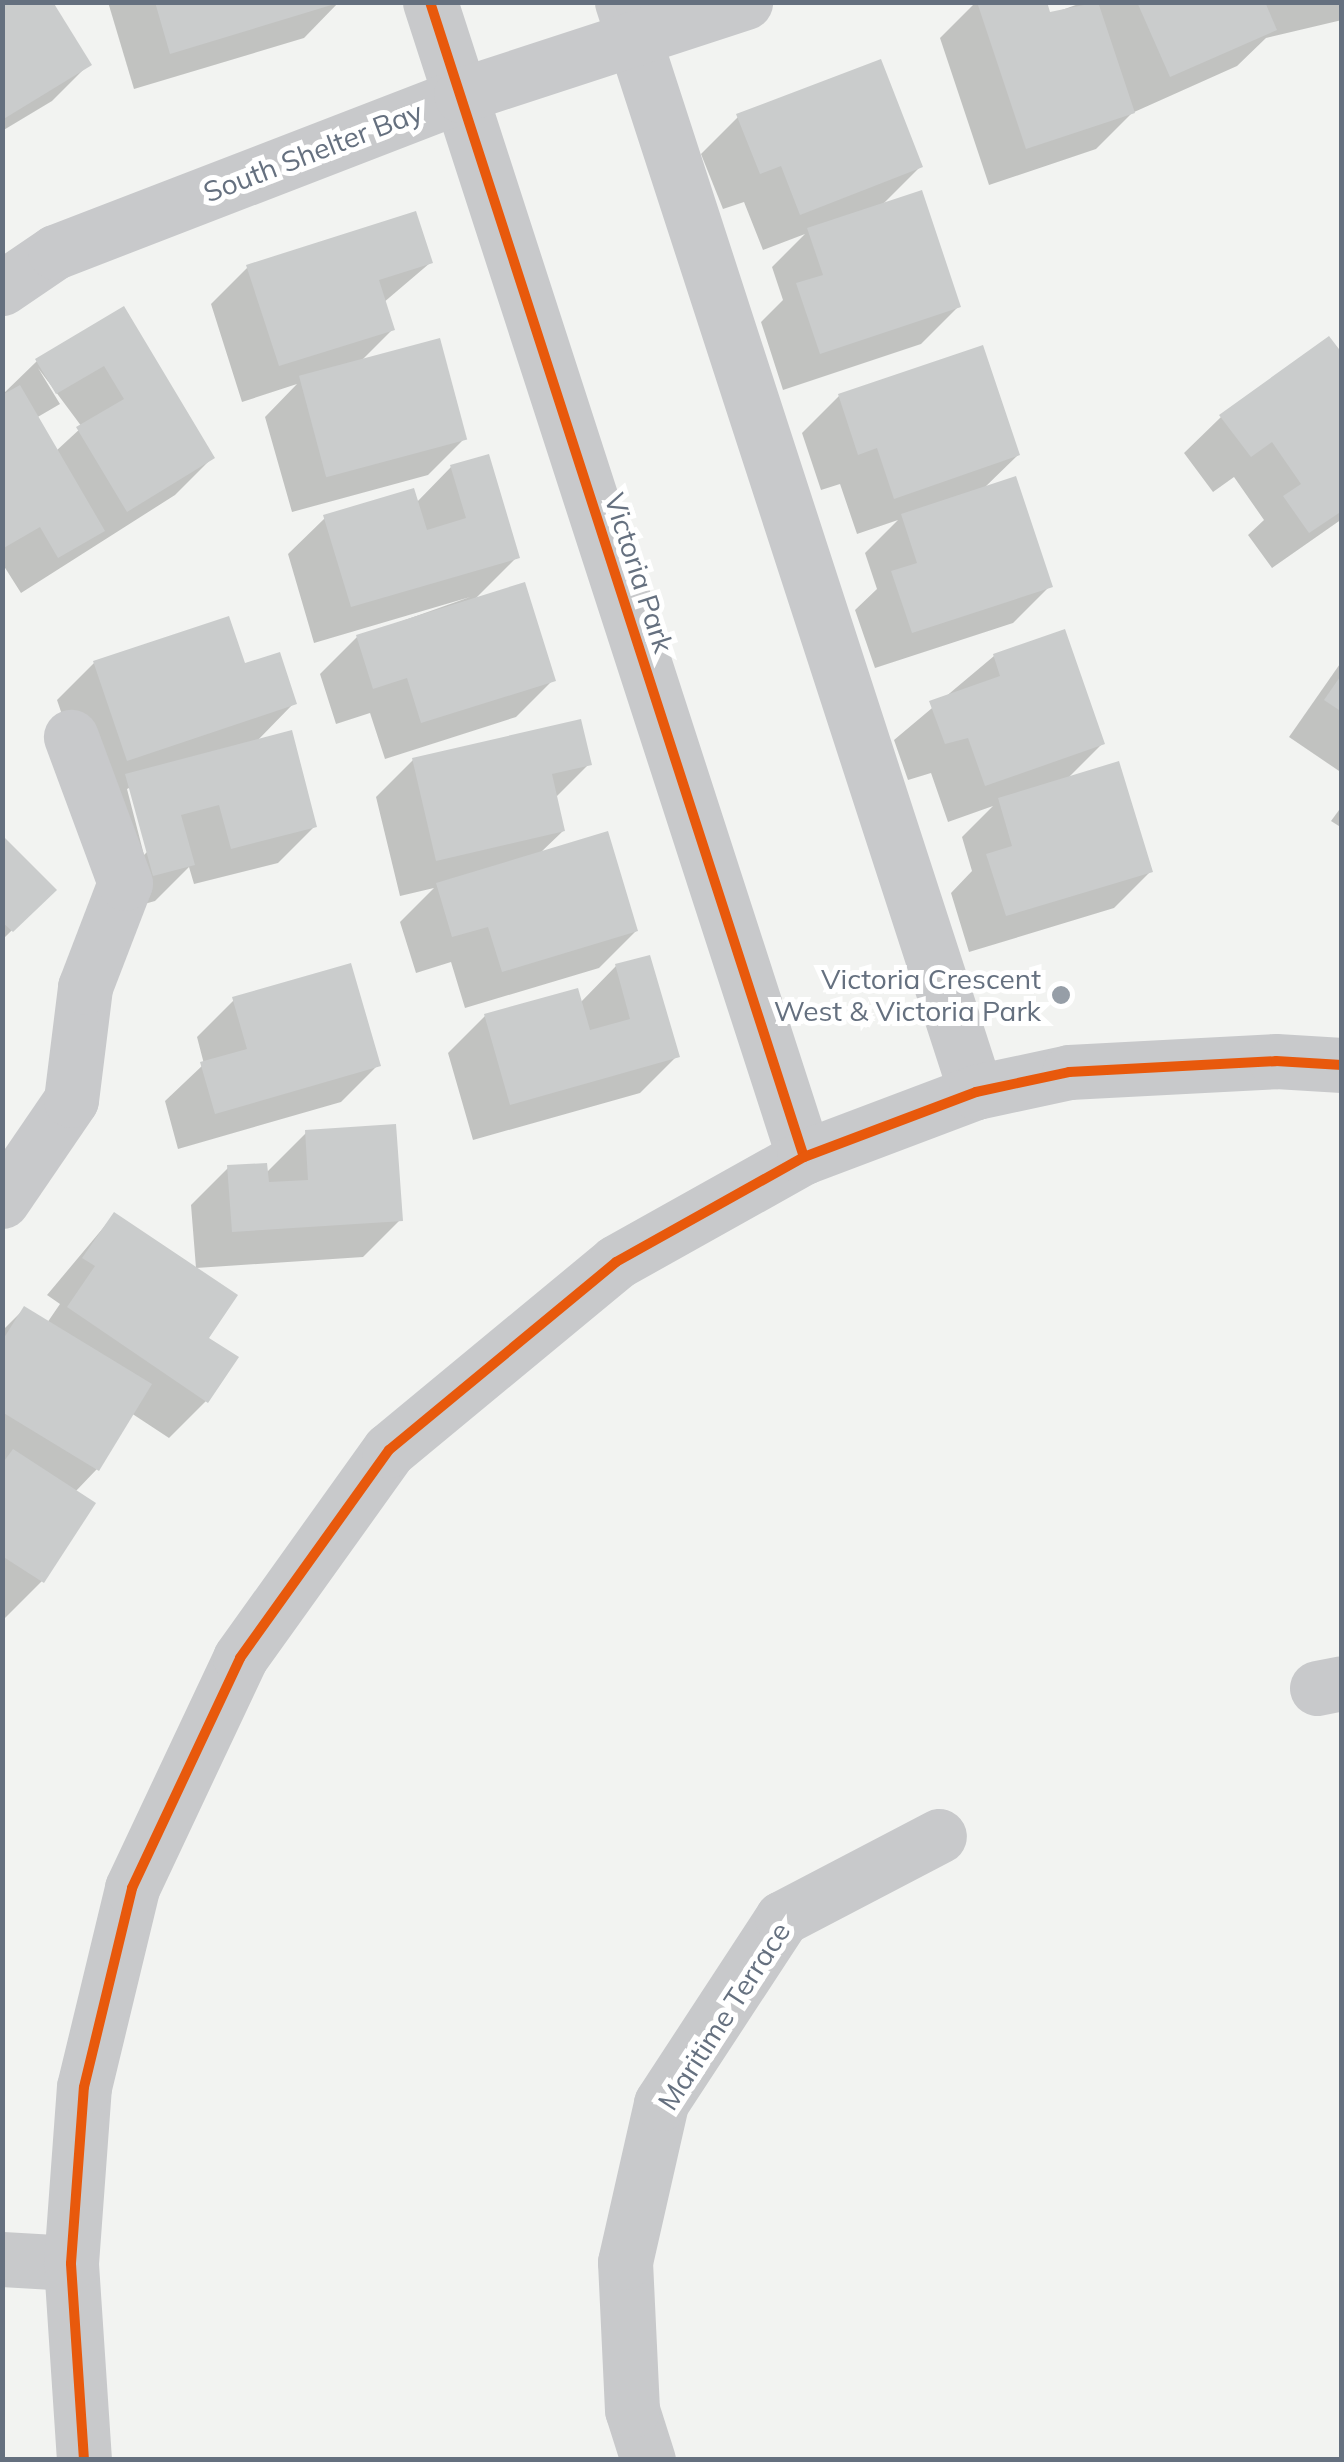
<!DOCTYPE html>
<html>
<head>
<meta charset="utf-8">
<style>
	body { margin:0 }
	#map { position:relative; width:1344px; height:2462px; overflow:hidden; background:#f2f3f1; font-family:Mulish,sans-serif }
	div>[style] { position:absolute }
	.shadow>* { inset:0; background:#0003 }
	.building>* { inset:0; background:#cacccc; transform-origin:0 0 }
	.minor>* { height:55px; margin:-27.5px; padding:0 27.5px; transform-origin:27.5px; border-radius:27.5px; background:#c8c9cb }
	.cycleway>* { height:10px; margin:-5px; padding:0 5px; transform-origin:5px; border-radius:5px; background:#e8590c }
	.dots>* { width:28px; height:28px; translate:-50% -50%; box-sizing:border-box; border:5px solid #fff; border-radius:50% }
	span { translate:-50% -50%; white-space:nowrap; text-align:center; line-height:1.15; -webkit-text-stroke:10px #fff; paint-order:stroke }
	.street-label { font-size:28px; color:#65707f }
	.poi-label { font-size:28px; color:#65707f }
	.right { translate:-100% -50%; text-align:right }
	.frame { position:absolute; inset:0; border:5px solid #65707f; pointer-events:none }
</style>
</head>
<body>
<div id="map">
	<div class="shadow">
		<i style="clip-path:polygon(2px 2px,89px 64px,52px 101px,2px 131px)"></i>
		<i style="clip-path:polygon(108px 2px,339px 2px,304px 38px,134px 89px)"></i>
		<i style="clip-path:polygon(976px 2px,1044px 2px,1048px 15px,1084px 2px,1342px 2px,1342px 20px,1266px 38px,1237px 66px,1132px 113px,1096px 149px,989px 185px,940px 38px)"></i>
		<i style="clip-path:polygon(738px 117px,920px 167px,881px 206px,958px 307px,921px 344px,783px 390px,761px 322px,783px 300px,772px 267px,805px 234px,763px 250px,744px 202px,723px 209px,701px 154px)"></i>
		<i style="clip-path:polygon(430px 263px,383px 303px,392px 330px,357px 365px,465px 438px,428px 475px,292px 512px,265px 417px,297px 384px,242px 402px,211px 304px,248px 267px)"></i>
		<i style="clip-path:polygon(evenodd,123px 310px,212px 458px,175px 495px,21px 593px,2px 563px,2px 395px,37px 361px,123px 310px,38px 368px,82px 427px,56px 451px,36px 418px,60px 404px,38px 368px)"></i>
		<i style="clip-path:polygon(1342px 358px,1342px 519px,1272px 568px,1248px 535px,1264px 520px,1234px 477px,1213px 492px,1184px 453px,1221px 417px)"></i>
		<i style="clip-path:polygon(839px 396px,1018px 455px,982px 490px,1050px 586px,1013px 623px,875px 668px,855px 610px,877px 589px,865px 553px,898px 520px,857px 534px,840px 484px,821px 490px,802px 433px)"></i>
		<i style="clip-path:polygon(451px 467px,517px 557px,473px 601px,553px 680px,516px 717px,385px 759px,370px 713px,336px 724px,320px 674px,357px 637px,470px 597px,314px 643px,288px 554px,325px 518px,416px 503px)"></i>
		<i style="clip-path:polygon(994px 656px,1102px 744px,1067px 779px,1151px 871px,1114px 908px,969px 952px,951px 893px,972px 871px,962px 837px,993px 806px,948px 822px,931px 773px,908px 780px,894px 740px)"></i>
		<i style="clip-path:polygon(1342px 661px,1342px 773px,1289px 737px)"></i>
		<i style="clip-path:polygon(evenodd,94px 663px,244px 666px,294px 703px,256px 742px,315px 826px,278px 863px,194px 884px,189px 867px,155px 901px,116px 912px,90px 797px,57px 700px,94px 663px,131px 787px,148px 851px,144px 855px,127px 789px,131px 787px)"></i>
		<i style="clip-path:polygon(413px 760px,589px 764px,555px 798px,563px 831px,539px 854px,636px 931px,599px 968px,465px 1008px,451px 962px,416px 973px,400px 922px,434px 888px,400px 896px,376px 797px)"></i>
		<i style="clip-path:polygon(1342px 806px,1342px 828px,1331px 821px)"></i>
		<i style="clip-path:polygon(2px 838px,53px 890px,2px 940px)"></i>
		<i style="clip-path:polygon(616px 966px,677px 1056px,640px 1093px,473px 1140px,448px 1053px,485px 1016px,580px 1003px)"></i>
		<i style="clip-path:polygon(234px 1000px,378px 1065px,341px 1102px,178px 1149px,165px 1101px,204px 1064px,197px 1037px)"></i>
		<i style="clip-path:polygon(306px 1133px,400px 1220px,363px 1257px,196px 1268px,191px 1205px,228px 1168px,266px 1173px)"></i>
		<i style="clip-path:polygon(114px 1215px,206px 1338px,206px 1401px,169px 1438px,131px 1413px,97px 1469px,75px 1492px,42px 1581px,5px 1618px,2px 1331px,24px 1309px,47px 1323px,60px 1304px,47px 1295px)"></i>
	</div>
	<div class="building">
		<i style="clip-path:polygon(2px 2px,53px 2px,92px 65px,2px 120px)"></i>
		<i style="clip-path:polygon(155px 2px,337px 2px,338px 3px,170px 54px)"></i>
		<i style="clip-path:polygon(977px 2px,1047px 2px,1050px 12px,1098px 2px,1135px 113px,1026px 149px)"></i>
		<i style="clip-path:polygon(1137px 2px,1265px 2px,1277px 30px,1170px 77px)"></i>
		<i style="clip-path:polygon(881px 59px,923px 167px,800px 215px,781px 166px,760px 174px,736px 114px)"></i>
		<i style="clip-path:polygon(922px 190px,961px 307px,820px 354px,796px 283px,823px 275px,807px 228px)"></i>
		<i style="clip-path:polygon(416px 211px,433px 263px,379px 280px,395px 330px,279px 366px,246px 265px)"></i>
		<i style="clip-path:polygon(124px 306px,215px 458px,127px 512px,76px 427px,124px 399px,104px 366px,56px 394px,35px 359px)"></i>
		<i style="clip-path:polygon(1329px 336px,1342px 353px,1342px 511px,1309px 533px,1283px 496px,1301px 484px,1272px 442px,1251px 457px,1219px 415px)"></i>
		<i style="left:440px;top:338px;width:105px;height:146px;rotate:75deg"></i>
		<i style="clip-path:polygon(983px 345px,1020px 455px,894px 499px,877px 448px,858px 455px,838px 394px)"></i>
		<i style="clip-path:polygon(20px 385px,105px 531px,58px 558px,40px 527px,2px 549px,2px 395px)"></i>
		<i style="clip-path:polygon(489px 454px,520px 558px,351px 607px,323px 515px,414px 488px,427px 530px,466px 518px,450px 465px)"></i>
		<i style="clip-path:polygon(1016px 476px,1053px 587px,912px 633px,891px 571px,917px 563px,901px 514px)"></i>
		<i style="clip-path:polygon(525px 582px,556px 681px,421px 723px,407px 678px,373px 689px,356px 635px)"></i>
		<i style="clip-path:polygon(229px 616px,245px 663px,280px 652px,297px 704px,127px 761px,93px 661px)"></i>
		<i style="clip-path:polygon(1065px 629px,1105px 744px,985px 786px,968px 738px,945px 744px,929px 701px,1000px 676px,993px 654px)"></i>
		<i style="clip-path:polygon(1342px 674px,1342px 712px,1324px 700px)"></i>
		<i style="clip-path:polygon(581px 719px,592px 765px,552px 774px,565px 831px,436px 861px,412px 758px)"></i>
		<i style="clip-path:polygon(292px 730px,317px 827px,231px 849px,219px 805px,181px 815px,195px 865px,153px 876px,125px 774px)"></i>
		<i style="clip-path:polygon(1119px 761px,1153px 872px,1006px 916px,986px 854px,1012px 846px,998px 798px)"></i>
		<i style="clip-path:polygon(608px 831px,638px 931px,502px 972px,488px 927px,452px 937px,436px 883px)"></i>
		<i style="clip-path:polygon(2px 835px,57px 890px,13px 932px,2px 922px)"></i>
		<i style="clip-path:polygon(650px 955px,680px 1057px,510px 1105px,484px 1014px,578px 988px,590px 1030px,630px 1019px,615px 964px)"></i>
		<i style="clip-path:polygon(351px 963px,381px 1066px,215px 1114px,200px 1062px,247px 1049px,232px 997px)"></i>
		<i style="clip-path:polygon(396px 1124px,403px 1221px,232px 1232px,227px 1165px,267px 1163px,269px 1182px,308px 1180px,305px 1130px)"></i>
		<i style="clip-path:polygon(114px 1212px,238px 1295px,209px 1338px,239px 1357px,208px 1403px,67px 1307px,95px 1266px,82px 1258px)"></i>
		<i style="clip-path:polygon(24px 1306px,152px 1384px,99px 1471px,2px 1412px,2px 1341px)"></i>
		<i style="clip-path:polygon(13px 1449px,96px 1503px,44px 1583px,2px 1556px,2px 1464px)"></i>
	</div>
	<div class="minor">
		<i style="left:430px;top:2px;width:1214px;rotate:72.06deg"></i>
		<i style="left:622px;top:2px;width:1146px;rotate:72.01deg"></i>
		<i style="left:2px;top:288px;width:64px;rotate:-34.2deg"></i>
		<i style="left:55px;top:252px;width:435px;rotate:-21.1deg"></i>
		<i style="left:461px;top:95px;width:299px;rotate:-18.1deg"></i>
		<i style="left:2px;top:1201px;width:122px;rotate:-55.7deg"></i>
		<i style="left:71px;top:1100px;width:114px;rotate:-82.9deg"></i>
		<i style="left:85px;top:987px;width:111px;rotate:-69deg"></i>
		<i style="left:125px;top:883px;width:156px;rotate:-110.3deg"></i>
		<i style="left:1317px;top:1688px;width:25px;rotate:-11deg"></i>
		<i style="left:2px;top:2259px;width:69px;rotate:3.3deg"></i>
		<i style="left:84px;top:2460px;width:197px;rotate:-93.8deg"></i>
		<i style="left:71px;top:2263px;width:176px;rotate:-85.8deg"></i>
		<i style="left:84px;top:2087px;width:205px;rotate:-76.4deg"></i>
		<i style="left:132px;top:1888px;width:254px;rotate:-64.8deg"></i>
		<i style="left:240px;top:1658px;width:256px;rotate:-54.4deg"></i>
		<i style="left:389px;top:1450px;width:295px;rotate:-39.6deg"></i>
		<i style="left:616px;top:1262px;width:215px;rotate:-29.2deg"></i>
		<i style="left:804px;top:1157px;width:184px;rotate:-20.7deg"></i>
		<i style="left:976px;top:1092px;width:95px;rotate:-12.1deg"></i>
		<i style="left:1069px;top:1072px;width:207px;rotate:-3deg"></i>
		<i style="left:1276px;top:1061px;width:66px;rotate:3.5deg"></i>
		<i style="left:648px;top:2460px;width:52px;rotate:-107.7deg"></i>
		<i style="left:632px;top:2410px;width:148px;rotate:-92.7deg"></i>
		<i style="left:625px;top:2262px;width:163px;rotate:-77.2deg"></i>
		<i style="left:661px;top:2103px;width:221px;rotate:-56.8deg"></i>
		<i style="left:782px;top:1918px;width:177px;rotate:-27.6deg"></i>
	</div>
	<div class="cycleway">
		<i style="left:430px;top:2px;width:1214px;rotate:72.06deg"></i>
		<i style="left:84px;top:2460px;width:197px;rotate:-93.8deg"></i>
		<i style="left:71px;top:2263px;width:176px;rotate:-85.8deg"></i>
		<i style="left:84px;top:2087px;width:205px;rotate:-76.4deg"></i>
		<i style="left:132px;top:1888px;width:254px;rotate:-64.8deg"></i>
		<i style="left:240px;top:1658px;width:256px;rotate:-54.4deg"></i>
		<i style="left:389px;top:1450px;width:295px;rotate:-39.6deg"></i>
		<i style="left:616px;top:1262px;width:215px;rotate:-29.2deg"></i>
		<i style="left:804px;top:1157px;width:184px;rotate:-20.7deg"></i>
		<i style="left:976px;top:1092px;width:95px;rotate:-12.1deg"></i>
		<i style="left:1069px;top:1072px;width:207px;rotate:-3deg"></i>
		<i style="left:1276px;top:1061px;width:66px;rotate:3.5deg"></i>
	</div>
	<div class="dots">
		<i style="left:1061px;top:995px;background:#969ea7"></i>
	</div>
	<div class="street-label">
		<span style="left:313px;top:152px;rotate:-21deg">South Shelter Bay</span>
		<span style="left:639px;top:573px;rotate:72deg">Victoria Park</span>
		<span style="left:724px;top:2016px;rotate:-57deg">Maritime Terrace</span>
	</div>
	<div class="poi-label">
		<span class="right" style="left:1041px;top:995px">Victoria Crescent<br>West &amp; Victoria Park</span>
	</div>
	<div class="frame"></div>
</div>
</body>
</html>
